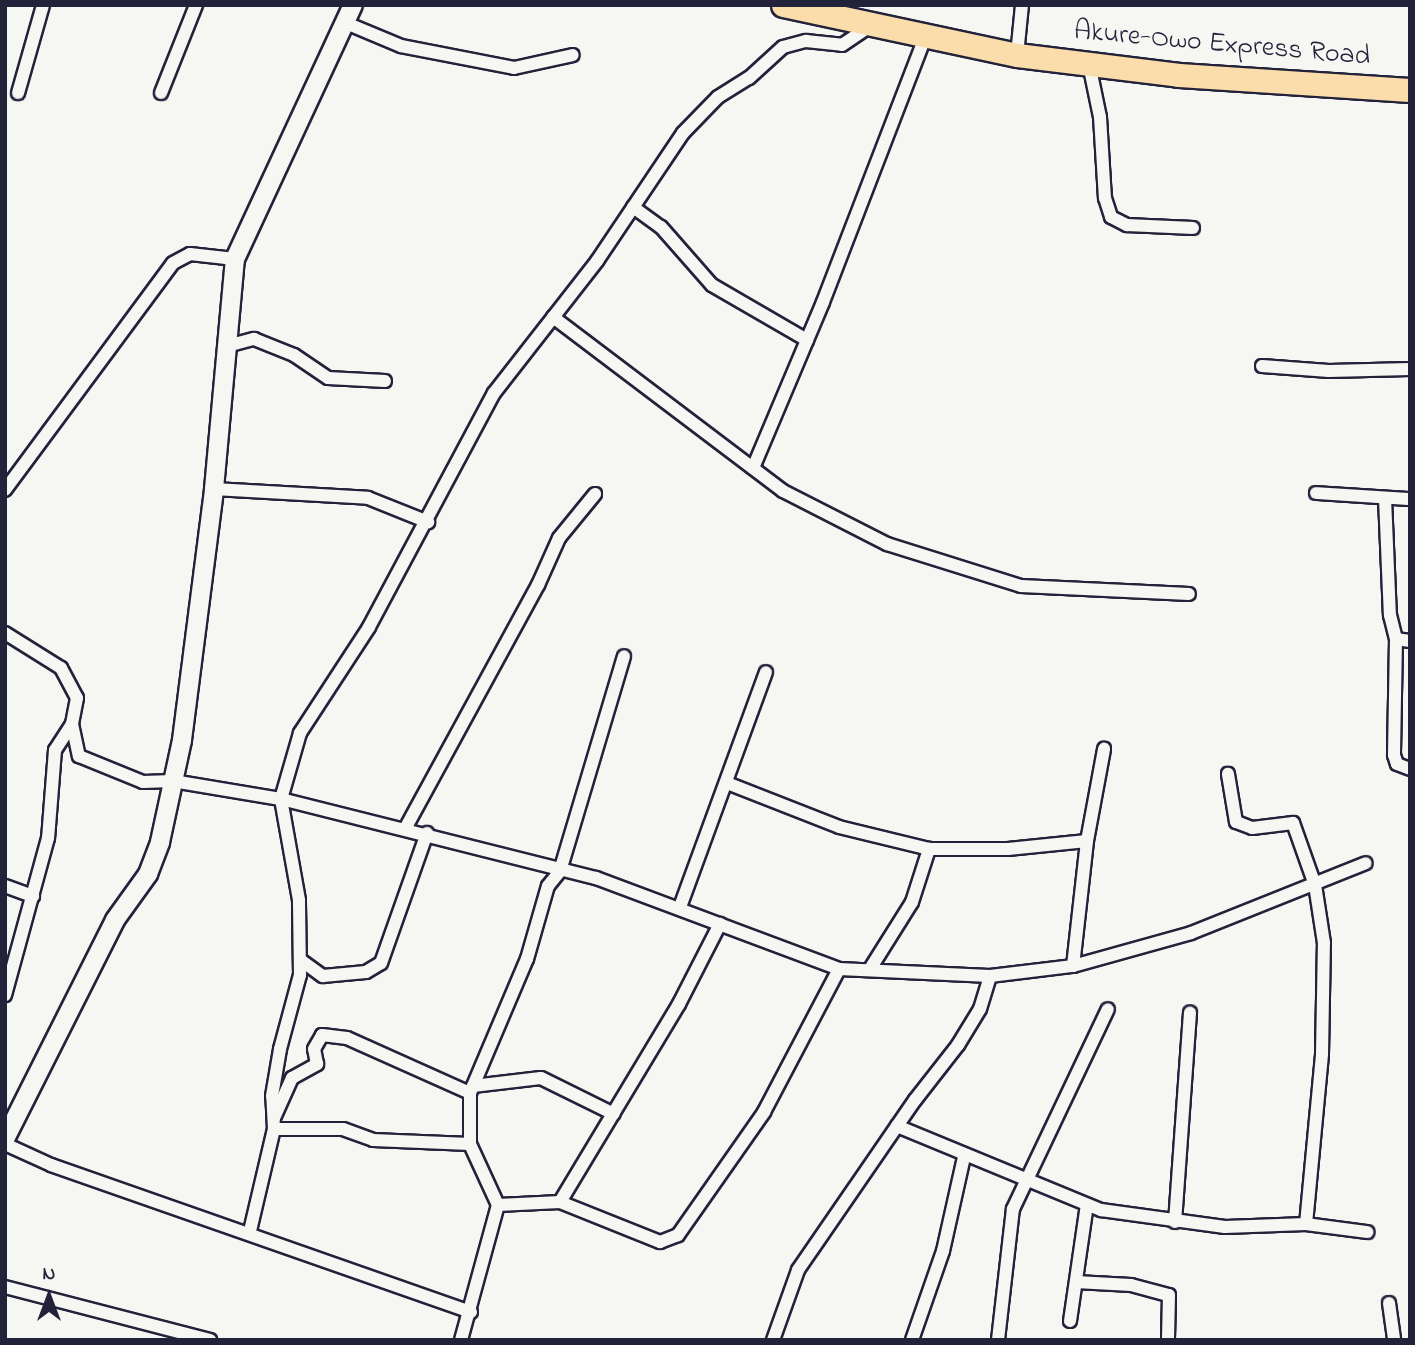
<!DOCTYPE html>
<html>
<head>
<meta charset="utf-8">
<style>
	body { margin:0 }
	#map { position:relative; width:1415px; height:1345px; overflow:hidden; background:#f6f6f2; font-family:"Indie Flower",sans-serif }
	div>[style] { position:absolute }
	.roads { filter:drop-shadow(2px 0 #22223b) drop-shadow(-2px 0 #22223b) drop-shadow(0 2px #22223b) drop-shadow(0 -2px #22223b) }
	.street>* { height:12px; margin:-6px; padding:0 6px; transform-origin:6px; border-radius:6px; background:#f6f6f2 }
	.secondary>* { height:18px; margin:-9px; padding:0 9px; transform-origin:9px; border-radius:9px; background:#f6f6f2 }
	.highway>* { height:23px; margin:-11.5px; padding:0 11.5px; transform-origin:11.5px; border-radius:11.5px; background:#faddab }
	span { translate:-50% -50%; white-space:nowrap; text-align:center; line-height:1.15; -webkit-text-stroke:5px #f6f6f2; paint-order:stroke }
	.street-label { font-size:28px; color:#22223b }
	.frame { position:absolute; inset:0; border:7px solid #22223b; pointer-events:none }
	.north { position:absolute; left:14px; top:1261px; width:70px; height:70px; -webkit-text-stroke:5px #f6f6f2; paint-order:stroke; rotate:0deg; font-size:19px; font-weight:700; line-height:28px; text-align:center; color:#22223b }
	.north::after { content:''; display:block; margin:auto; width:24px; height:32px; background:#22223b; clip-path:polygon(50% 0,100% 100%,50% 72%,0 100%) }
</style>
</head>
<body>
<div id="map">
	<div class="roads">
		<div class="street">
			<i style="left:346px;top:23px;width:60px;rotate:22.7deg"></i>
			<i style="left:401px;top:46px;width:115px;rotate:11deg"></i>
			<i style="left:514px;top:68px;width:60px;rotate:-12.4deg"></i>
			<i style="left:1017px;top:55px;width:50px;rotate:-84.3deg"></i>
			<i style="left:1089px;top:64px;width:54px;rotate:78.3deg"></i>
			<i style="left:1100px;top:117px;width:81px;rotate:86.5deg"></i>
			<i style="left:1105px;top:198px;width:20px;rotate:72deg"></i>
			<i style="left:1111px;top:217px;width:18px;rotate:27deg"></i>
			<i style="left:1127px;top:225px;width:66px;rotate:2.6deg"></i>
			<i style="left:18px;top:93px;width:91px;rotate:-74.1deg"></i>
			<i style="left:161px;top:93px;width:95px;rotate:-68.3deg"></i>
			<i style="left:633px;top:207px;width:34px;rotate:36deg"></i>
			<i style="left:661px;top:227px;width:77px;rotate:48.7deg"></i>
			<i style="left:712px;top:285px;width:110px;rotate:30.1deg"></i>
			<i style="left:553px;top:317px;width:288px;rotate:37.1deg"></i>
			<i style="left:783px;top:491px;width:117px;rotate:27deg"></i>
			<i style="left:887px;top:544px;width:140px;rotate:17.4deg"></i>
			<i style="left:1021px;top:586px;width:168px;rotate:2.7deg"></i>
			<i style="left:227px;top:346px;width:28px;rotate:-15deg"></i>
			<i style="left:254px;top:339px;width:43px;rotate:21.8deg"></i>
			<i style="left:294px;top:355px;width:41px;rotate:34.1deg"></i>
			<i style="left:328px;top:378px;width:57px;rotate:3deg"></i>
			<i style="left:1262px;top:366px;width:67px;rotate:4.3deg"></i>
			<i style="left:1329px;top:371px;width:81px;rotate:-1.4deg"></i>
			<i style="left:753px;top:468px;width:180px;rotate:-67.1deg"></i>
			<i style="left:823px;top:302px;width:284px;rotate:-68.9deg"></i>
			<i style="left:214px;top:489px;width:154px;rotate:3.3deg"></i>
			<i style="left:368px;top:498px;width:65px;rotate:21.8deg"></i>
			<i style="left:5px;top:490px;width:282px;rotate:-53.5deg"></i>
			<i style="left:173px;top:263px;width:19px;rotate:-28deg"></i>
			<i style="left:190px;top:254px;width:45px;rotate:6.3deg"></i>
			<i style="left:1316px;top:493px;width:94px;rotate:3.7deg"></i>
			<i style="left:1385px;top:498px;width:117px;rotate:87.6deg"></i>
			<i style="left:1390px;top:615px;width:25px;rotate:76deg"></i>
			<i style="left:1396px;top:639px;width:14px;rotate:8deg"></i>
			<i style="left:5px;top:633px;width:66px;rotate:32deg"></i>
			<i style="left:61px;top:668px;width:34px;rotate:62deg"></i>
			<i style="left:77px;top:698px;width:26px;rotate:101deg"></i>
			<i style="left:72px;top:724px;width:31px;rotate:123deg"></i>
			<i style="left:55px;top:750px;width:88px;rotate:94.5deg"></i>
			<i style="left:48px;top:838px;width:163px;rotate:105.3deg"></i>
			<i style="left:1396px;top:639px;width:116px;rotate:91deg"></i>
			<i style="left:1394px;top:755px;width:9px;rotate:72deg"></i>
			<i style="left:1397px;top:764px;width:14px;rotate:21deg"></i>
			<i style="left:72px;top:724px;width:33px;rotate:78deg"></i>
			<i style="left:79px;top:756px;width:69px;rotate:22.1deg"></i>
			<i style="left:143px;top:782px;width:30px;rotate:-2deg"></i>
			<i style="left:173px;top:781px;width:109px;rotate:9.5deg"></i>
			<i style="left:281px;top:799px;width:325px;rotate:14.1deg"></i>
			<i style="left:596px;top:878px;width:259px;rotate:20.5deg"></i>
			<i style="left:839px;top:969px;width:151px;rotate:2.7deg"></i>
			<i style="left:990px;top:976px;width:84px;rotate:-6.9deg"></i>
			<i style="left:1073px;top:966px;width:123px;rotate:-15.6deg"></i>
			<i style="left:1191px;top:933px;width:188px;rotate:-21.8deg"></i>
			<i style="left:727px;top:783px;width:120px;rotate:21.4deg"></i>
			<i style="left:839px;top:827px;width:93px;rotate:13.7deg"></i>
			<i style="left:929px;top:849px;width:79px"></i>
			<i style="left:1008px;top:849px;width:79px;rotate:-5.8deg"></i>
			<i style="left:406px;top:827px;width:276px;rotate:-61.4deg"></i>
			<i style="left:538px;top:585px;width:51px;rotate:-65.9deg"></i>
			<i style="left:559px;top:538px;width:57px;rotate:-50.7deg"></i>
			<i style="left:5px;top:886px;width:30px;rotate:20deg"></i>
			<i style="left:680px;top:907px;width:250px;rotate:-69.9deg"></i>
			<i style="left:302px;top:961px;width:26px;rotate:36deg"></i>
			<i style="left:323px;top:976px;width:43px;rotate:-5.3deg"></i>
			<i style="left:366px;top:972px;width:17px;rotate:-31deg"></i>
			<i style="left:381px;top:963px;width:138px;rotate:-70.5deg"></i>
			<i style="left:1073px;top:966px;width:126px;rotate:-83.6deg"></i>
			<i style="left:1087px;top:841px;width:94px;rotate:-79.5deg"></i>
			<i style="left:870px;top:969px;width:79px;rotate:-57.9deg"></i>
			<i style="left:912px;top:902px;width:56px;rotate:-72.2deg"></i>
			<i style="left:473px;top:1086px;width:68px;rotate:-6.7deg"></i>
			<i style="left:541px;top:1078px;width:81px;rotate:26.3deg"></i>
			<i style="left:274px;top:1118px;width:44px;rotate:-65.8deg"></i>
			<i style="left:292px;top:1078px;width:29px;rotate:-29deg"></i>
			<i style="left:317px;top:1064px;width:15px;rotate:-101deg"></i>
			<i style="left:314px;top:1049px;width:16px;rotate:-60deg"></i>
			<i style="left:322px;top:1035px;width:25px;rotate:7deg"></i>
			<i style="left:347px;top:1038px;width:135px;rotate:24.1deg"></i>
			<i style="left:897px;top:1126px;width:221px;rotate:22.4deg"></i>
			<i style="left:1101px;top:1210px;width:125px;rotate:7.8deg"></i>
			<i style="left:1225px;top:1227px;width:81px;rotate:-2.1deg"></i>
			<i style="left:1306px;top:1224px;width:171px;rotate:-84.6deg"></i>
			<i style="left:1322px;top:1054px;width:111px;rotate:-89deg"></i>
			<i style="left:1324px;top:943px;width:59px;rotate:-98.8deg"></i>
			<i style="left:1315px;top:885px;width:66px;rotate:-109.5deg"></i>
			<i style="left:1293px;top:823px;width:41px;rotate:173deg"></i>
			<i style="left:1252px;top:828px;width:17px;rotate:-159deg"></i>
			<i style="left:1236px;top:822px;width:49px;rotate:-99.5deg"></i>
			<i style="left:274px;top:1129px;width:69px"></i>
			<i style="left:343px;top:1129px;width:32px;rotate:20deg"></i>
			<i style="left:373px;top:1140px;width:97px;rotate:2.4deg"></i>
			<i style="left:5px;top:1144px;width:51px;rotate:24.5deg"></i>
			<i style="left:51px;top:1165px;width:445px;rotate:19.3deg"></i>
			<i style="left:560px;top:1202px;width:231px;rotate:-59deg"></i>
			<i style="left:679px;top:1004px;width:90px;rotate:-62.9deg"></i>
			<i style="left:498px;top:1205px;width:67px;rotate:-114.7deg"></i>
			<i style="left:470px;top:1144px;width:51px;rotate:-90deg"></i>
			<i style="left:470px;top:1093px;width:146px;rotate:-67deg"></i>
			<i style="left:527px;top:959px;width:76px;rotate:-74deg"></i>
			<i style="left:548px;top:886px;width:19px;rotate:-51deg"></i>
			<i style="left:560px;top:871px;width:224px;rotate:-73.4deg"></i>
			<i style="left:1175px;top:1222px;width:210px;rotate:-85.9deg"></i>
			<i style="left:1306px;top:1224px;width:62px;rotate:7.5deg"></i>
			<i style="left:250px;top:1231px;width:105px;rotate:-76.8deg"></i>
			<i style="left:274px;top:1129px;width:33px;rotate:-93deg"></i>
			<i style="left:272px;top:1096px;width:48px;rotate:-80.3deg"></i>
			<i style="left:280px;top:1049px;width:77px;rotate:-74.9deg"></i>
			<i style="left:300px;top:975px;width:75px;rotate:-90.8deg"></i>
			<i style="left:299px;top:900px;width:103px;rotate:-100.1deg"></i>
			<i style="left:281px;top:799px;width:69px;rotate:-73.9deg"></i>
			<i style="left:300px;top:733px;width:126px;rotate:-56.9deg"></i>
			<i style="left:369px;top:627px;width:265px;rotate:-61.9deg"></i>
			<i style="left:494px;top:393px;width:167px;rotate:-52deg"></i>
			<i style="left:597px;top:261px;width:154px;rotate:-56.1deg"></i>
			<i style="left:683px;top:133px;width:50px;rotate:-45.8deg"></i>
			<i style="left:718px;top:97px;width:36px;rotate:-32deg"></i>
			<i style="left:749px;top:78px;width:46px;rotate:-42.4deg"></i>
			<i style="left:783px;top:47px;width:24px;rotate:-15deg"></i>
			<i style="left:806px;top:41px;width:36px;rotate:6deg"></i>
			<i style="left:842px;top:45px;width:32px;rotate:-34deg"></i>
			<i style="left:1076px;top:1282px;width:55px;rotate:3.1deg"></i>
			<i style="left:1131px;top:1285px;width:39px;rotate:15deg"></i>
			<i style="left:1169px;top:1295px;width:45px;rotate:91.3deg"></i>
			<i style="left:5px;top:1287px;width:212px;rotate:14.5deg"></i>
			<i style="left:1389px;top:1303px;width:37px;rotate:82deg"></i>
			<i style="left:1070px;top:1321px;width:117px;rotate:-81.7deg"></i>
			<i style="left:461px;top:1340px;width:140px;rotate:-74.7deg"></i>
			<i style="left:498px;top:1205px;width:62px;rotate:-2.8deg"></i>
			<i style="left:560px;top:1202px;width:108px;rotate:21.8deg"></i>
			<i style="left:660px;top:1242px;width:19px;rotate:-21deg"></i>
			<i style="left:678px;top:1235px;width:150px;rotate:-55deg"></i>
			<i style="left:764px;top:1112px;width:161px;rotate:-62.3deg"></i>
			<i style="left:773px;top:1340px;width:74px;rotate:-70.3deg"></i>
			<i style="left:798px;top:1270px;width:206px;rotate:-55.5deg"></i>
			<i style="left:915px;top:1100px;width:70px;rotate:-52deg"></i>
			<i style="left:958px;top:1045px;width:42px;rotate:-58.6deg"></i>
			<i style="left:980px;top:1009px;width:34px;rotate:-73deg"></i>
			<i style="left:912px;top:1340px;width:94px;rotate:-70.8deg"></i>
			<i style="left:943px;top:1251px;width:96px;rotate:-77.4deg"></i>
			<i style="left:998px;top:1340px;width:132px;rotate:-83.5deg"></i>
			<i style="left:1013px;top:1209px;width:221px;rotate:-64.6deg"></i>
		</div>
		<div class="secondary">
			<i style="left:5px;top:1139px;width:245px;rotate:-63.3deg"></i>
			<i style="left:115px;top:920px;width:57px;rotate:-54.3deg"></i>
			<i style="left:148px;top:874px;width:34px;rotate:-69deg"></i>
			<i style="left:160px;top:842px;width:104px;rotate:-77.8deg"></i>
			<i style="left:182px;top:740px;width:253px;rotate:-82.7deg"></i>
			<i style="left:214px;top:489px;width:231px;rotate:-84.8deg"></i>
			<i style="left:235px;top:259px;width:280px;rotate:-65.1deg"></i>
		</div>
		<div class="highway">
			<i style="left:783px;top:5px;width:239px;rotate:12.1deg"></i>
			<i style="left:1017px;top:55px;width:163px;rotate:7deg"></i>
			<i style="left:1179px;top:75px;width:231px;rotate:3.7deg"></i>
		</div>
	</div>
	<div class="street-label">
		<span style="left:1222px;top:45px;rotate:5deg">Akure-Owo Express Road</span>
	</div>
	<div class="frame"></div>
	<div class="north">N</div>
</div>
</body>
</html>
